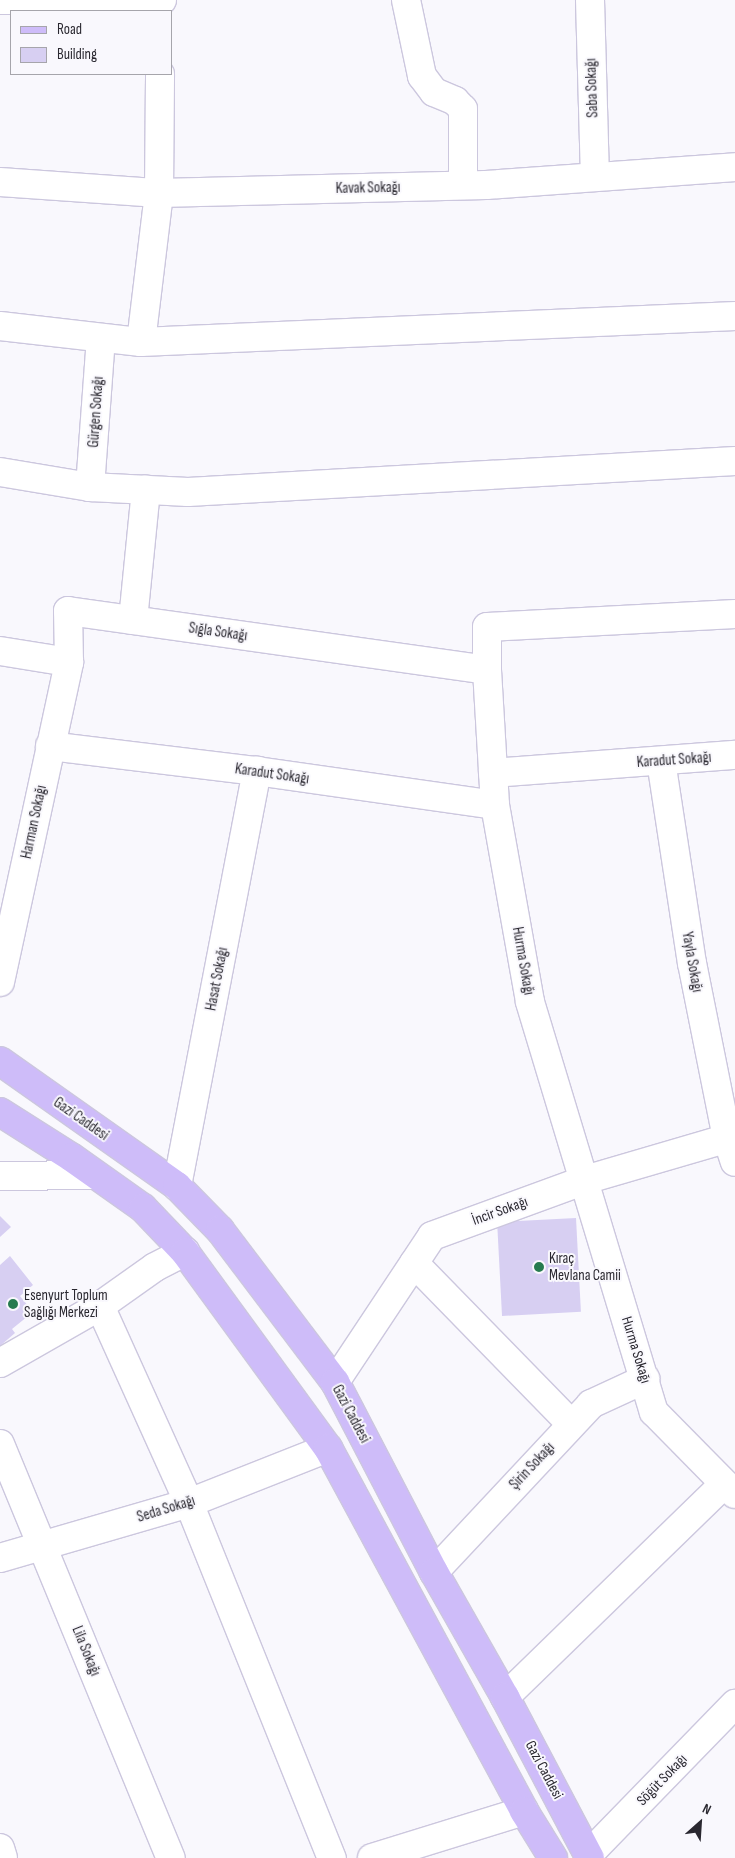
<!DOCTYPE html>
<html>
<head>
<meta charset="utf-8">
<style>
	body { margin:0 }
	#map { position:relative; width:735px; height:1858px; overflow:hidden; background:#f9f8fd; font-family:"Sofia Sans Condensed",sans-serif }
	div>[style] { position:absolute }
	.building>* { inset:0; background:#d7cff2; transform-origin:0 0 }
	.roads { filter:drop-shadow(1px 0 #ccc7de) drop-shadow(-1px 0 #ccc7de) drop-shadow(0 1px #ccc7de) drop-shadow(0 -1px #ccc7de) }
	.minor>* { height:28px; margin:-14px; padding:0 14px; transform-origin:14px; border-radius:14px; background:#fff }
	.major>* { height:28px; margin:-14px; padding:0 14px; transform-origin:14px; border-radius:14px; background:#cebcf9 }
	.dots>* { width:14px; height:14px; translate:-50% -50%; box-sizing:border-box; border:2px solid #f9f8fd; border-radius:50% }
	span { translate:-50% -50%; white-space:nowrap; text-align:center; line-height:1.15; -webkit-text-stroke:4px #f9f8fd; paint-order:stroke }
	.street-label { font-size:15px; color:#2a2830 }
	.poi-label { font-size:15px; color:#2a2830 }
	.left { translate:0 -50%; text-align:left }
	.legend { position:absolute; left:10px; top:10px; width:162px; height:65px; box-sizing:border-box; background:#f9f8fd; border:1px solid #a6a5ab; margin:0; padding:6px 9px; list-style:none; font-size:15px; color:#2a2830 }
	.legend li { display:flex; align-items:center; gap:10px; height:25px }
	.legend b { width:25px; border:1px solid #a6a5ab }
	.north { position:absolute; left:675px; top:1798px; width:50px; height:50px; -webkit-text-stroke:4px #f9f8fd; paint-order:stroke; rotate:26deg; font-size:14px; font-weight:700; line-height:20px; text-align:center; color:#2a2830 }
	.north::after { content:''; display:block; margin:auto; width:18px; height:22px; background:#2a2830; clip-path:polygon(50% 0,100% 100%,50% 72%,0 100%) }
</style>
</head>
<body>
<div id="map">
	<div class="building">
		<i style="clip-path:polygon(0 1216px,11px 1227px,0 1237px)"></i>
		<i style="left:576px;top:1218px;width:94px;height:79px;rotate:87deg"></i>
		<i style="clip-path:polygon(10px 1256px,33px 1285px,20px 1296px,33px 1312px,12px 1329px,15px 1333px,0 1346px,0 1265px)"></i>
	</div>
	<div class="roads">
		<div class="minor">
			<i style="left:0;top:0;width:162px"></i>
			<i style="left:406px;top:0;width:78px;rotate:78.1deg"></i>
			<i style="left:422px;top:76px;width:20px;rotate:53deg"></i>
			<i style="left:434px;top:92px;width:23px;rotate:23deg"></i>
			<i style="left:455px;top:101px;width:11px;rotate:45deg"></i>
			<i style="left:463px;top:109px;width:76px;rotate:90deg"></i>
			<i style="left:590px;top:0;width:177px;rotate:88.4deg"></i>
			<i style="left:0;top:182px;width:159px;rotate:4deg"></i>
			<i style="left:159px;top:193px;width:327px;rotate:-1.4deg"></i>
			<i style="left:486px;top:185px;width:250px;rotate:-4.1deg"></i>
			<i style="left:0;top:326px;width:142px;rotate:6.5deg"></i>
			<i style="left:141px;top:342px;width:595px;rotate:-2.51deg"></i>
			<i style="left:141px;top:342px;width:150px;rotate:-83.1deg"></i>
			<i style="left:159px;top:193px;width:119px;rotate:-89.5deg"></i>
			<i style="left:0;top:472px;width:91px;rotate:9.5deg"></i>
			<i style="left:90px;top:487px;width:98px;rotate:2.9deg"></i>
			<i style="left:188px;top:492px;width:548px;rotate:-3.24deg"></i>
			<i style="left:90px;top:487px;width:149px;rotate:-85.8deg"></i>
			<i style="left:735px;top:614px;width:248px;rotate:177deg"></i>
			<i style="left:487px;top:627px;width:43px;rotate:90deg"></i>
			<i style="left:487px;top:670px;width:135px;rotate:86.6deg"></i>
			<i style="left:495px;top:805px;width:200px;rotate:79.9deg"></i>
			<i style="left:530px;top:1002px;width:428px;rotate:73.2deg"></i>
			<i style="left:654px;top:1412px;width:115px;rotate:45.4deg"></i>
			<i style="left:133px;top:620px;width:131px;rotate:-84.3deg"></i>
			<i style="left:0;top:651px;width:70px;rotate:9.1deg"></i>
			<i style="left:69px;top:662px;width:51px;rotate:-91.1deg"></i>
			<i style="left:68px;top:611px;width:423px;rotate:8deg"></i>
			<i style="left:50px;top:746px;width:209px;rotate:6.9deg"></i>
			<i style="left:257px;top:771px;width:240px;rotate:8.1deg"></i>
			<i style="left:661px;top:761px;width:204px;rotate:81.3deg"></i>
			<i style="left:692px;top:963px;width:178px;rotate:78.7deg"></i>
			<i style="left:727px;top:1138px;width:25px;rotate:72deg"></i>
			<i style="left:493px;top:773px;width:243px;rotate:-4.3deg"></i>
			<i style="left:0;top:982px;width:327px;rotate:-77.8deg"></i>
			<i style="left:0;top:1176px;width:94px;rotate:-0.6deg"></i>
			<i style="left:177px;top:1186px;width:423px;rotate:-79.1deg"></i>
			<i style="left:414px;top:1263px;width:225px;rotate:45.7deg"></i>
			<i style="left:100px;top:1306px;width:216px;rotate:65.7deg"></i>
			<i style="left:189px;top:1503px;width:383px;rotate:68.1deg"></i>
			<i style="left:0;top:1363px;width:115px;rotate:-29.7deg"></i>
			<i style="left:100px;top:1306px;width:67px;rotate:-35.3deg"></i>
			<i style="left:155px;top:1267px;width:34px;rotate:-27deg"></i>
			<i style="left:335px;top:1382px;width:175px;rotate:-56.4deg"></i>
			<i style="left:432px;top:1236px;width:163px;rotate:-20.1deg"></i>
			<i style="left:585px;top:1180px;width:156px;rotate:-16.3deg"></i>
			<i style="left:0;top:1444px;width:448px;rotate:67.6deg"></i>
			<i style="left:0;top:1558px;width:197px;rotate:-16.2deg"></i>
			<i style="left:189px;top:1503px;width:149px;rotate:-21.6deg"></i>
			<i style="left:434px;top:1572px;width:230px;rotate:-46.9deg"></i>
			<i style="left:591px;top:1404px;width:60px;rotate:-24.8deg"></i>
			<i style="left:505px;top:1697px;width:305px;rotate:-44.2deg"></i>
			<i style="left:0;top:1848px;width:10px;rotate:73deg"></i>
			<i style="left:588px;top:1855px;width:211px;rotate:-45.8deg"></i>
			<i style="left:372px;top:1858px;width:159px;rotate:-17.2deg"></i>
		</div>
		<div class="major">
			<i style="left:0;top:1061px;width:217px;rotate:35.2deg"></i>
			<i style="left:177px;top:1186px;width:62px;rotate:45.7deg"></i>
			<i style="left:220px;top:1230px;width:191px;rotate:52.9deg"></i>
			<i style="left:335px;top:1382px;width:214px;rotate:62.5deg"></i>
			<i style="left:434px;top:1572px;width:144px;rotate:60.4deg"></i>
			<i style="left:505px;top:1697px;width:182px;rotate:62.2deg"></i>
			<i style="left:0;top:1112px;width:84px;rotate:32.4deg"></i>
			<i style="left:71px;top:1157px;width:88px;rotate:35.3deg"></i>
			<i style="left:143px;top:1208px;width:61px;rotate:46.3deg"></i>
			<i style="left:185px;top:1252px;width:243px;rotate:53.9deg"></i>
			<i style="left:328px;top:1448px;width:413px;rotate:61.6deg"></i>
			<i style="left:524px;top:1811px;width:55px;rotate:58.3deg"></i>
		</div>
	</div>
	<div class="dots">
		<i style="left:539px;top:1267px;background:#267b4f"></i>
		<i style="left:13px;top:1304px;background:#267b4f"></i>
	</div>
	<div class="street-label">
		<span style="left:592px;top:88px;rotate:-92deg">Saba Sokağı</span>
		<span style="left:368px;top:188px;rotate:-1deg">Kavak Sokağı</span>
		<span style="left:96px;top:412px;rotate:-86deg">Gürgen Sokağı</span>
		<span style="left:218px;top:632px;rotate:8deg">Sığla Sokağı</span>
		<span style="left:674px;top:760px;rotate:-4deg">Karadut Sokağı</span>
		<span style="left:272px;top:774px;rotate:8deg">Karadut Sokağı</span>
		<span style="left:34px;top:822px;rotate:-78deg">Harman Sokağı</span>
		<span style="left:523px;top:961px;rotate:80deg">Hurma Sokağı</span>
		<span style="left:692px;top:962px;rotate:80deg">Yayla Sokağı</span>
		<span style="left:217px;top:979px;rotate:-79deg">Hasat Sokağı</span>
		<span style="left:81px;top:1119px;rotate:35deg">Gazi Caddesi</span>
		<span style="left:500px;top:1211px;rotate:-20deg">İncir Sokağı</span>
		<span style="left:636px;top:1350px;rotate:73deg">Hurma Sokağı</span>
		<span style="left:351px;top:1414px;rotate:62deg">Gazi Caddesi</span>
		<span style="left:532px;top:1466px;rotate:-47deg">Şirin Sokağı</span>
		<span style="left:166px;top:1509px;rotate:-17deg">Seda Sokağı</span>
		<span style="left:86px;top:1651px;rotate:68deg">Lila Sokağı</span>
		<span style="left:544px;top:1770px;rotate:62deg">Gazi Caddesi</span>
		<span style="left:662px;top:1780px;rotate:-46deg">Söğüt Sokağı</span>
	</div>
	<div class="poi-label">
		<span class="left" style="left:549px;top:1267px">Kıraç<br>Mevlana Camii</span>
		<span class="left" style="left:24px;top:1304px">Esenyurt Toplum<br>Sağlığı Merkezi</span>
	</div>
	<ul class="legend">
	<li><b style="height:6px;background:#cebcf9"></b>Road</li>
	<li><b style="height:14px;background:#d7cff2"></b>Building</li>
	</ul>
	<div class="north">N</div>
</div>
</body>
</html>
